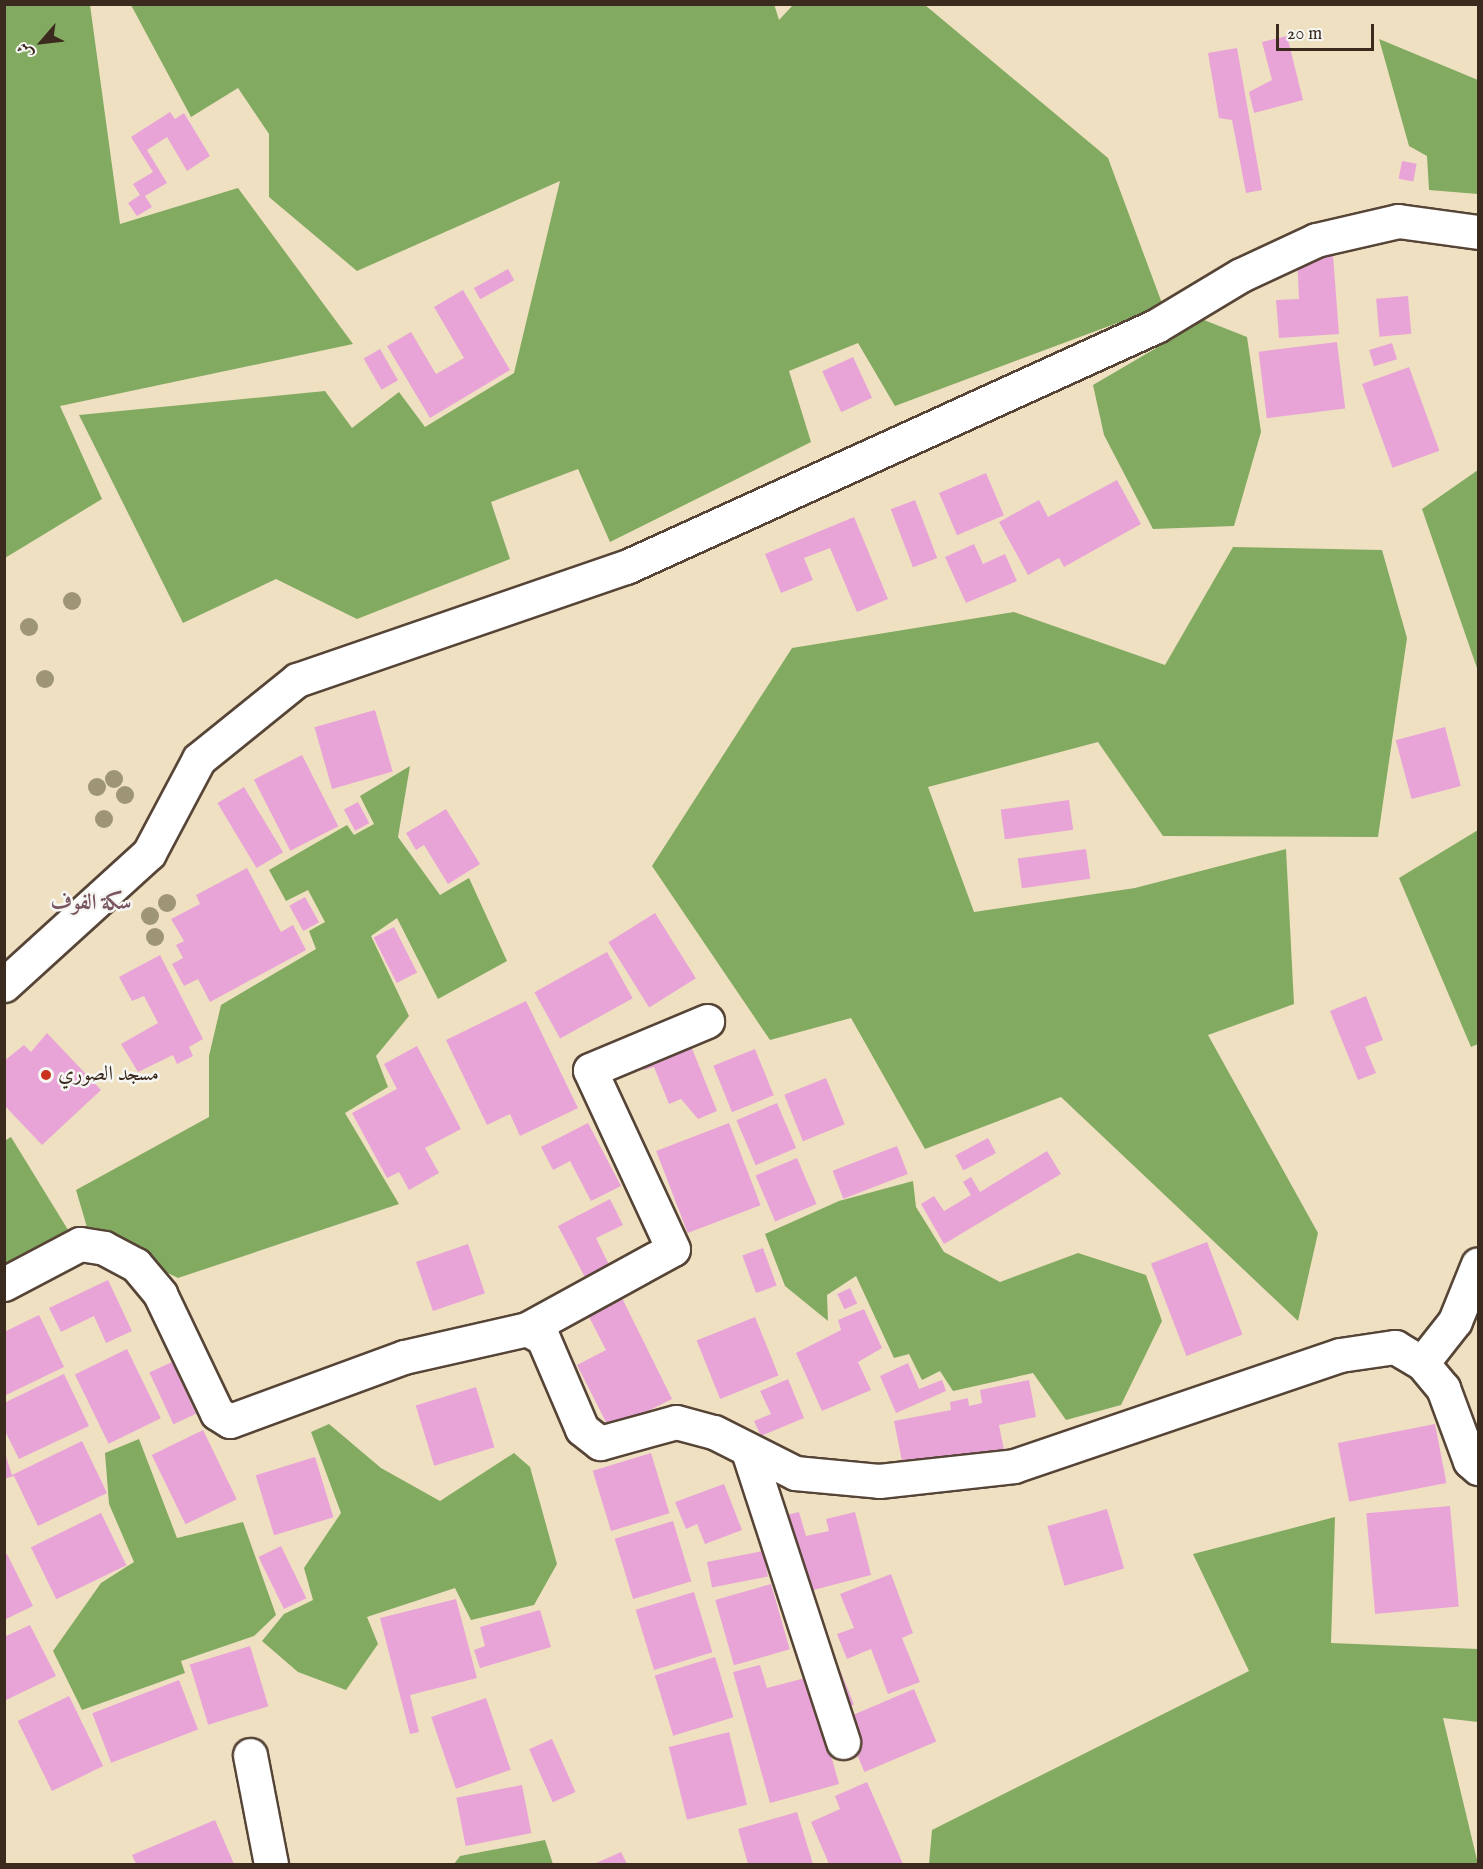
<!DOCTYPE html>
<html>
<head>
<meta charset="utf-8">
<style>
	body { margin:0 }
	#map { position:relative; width:1483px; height:1869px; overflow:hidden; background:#efe0c2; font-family:"IM FELL English",Amiri,serif }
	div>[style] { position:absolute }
	.forest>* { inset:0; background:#83aa61 }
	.building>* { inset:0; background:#e8a4d7; transform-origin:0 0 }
	.roads { filter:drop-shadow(2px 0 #564537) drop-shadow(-2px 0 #564537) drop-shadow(0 2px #564537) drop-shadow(0 -2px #564537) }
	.minor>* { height:33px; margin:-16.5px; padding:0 16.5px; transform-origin:16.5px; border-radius:16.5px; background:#fff }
	.trees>* { width:18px; height:18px; margin:-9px; border-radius:50%; background:#9d9575 }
	.dots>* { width:16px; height:16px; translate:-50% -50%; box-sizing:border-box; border:3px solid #f6f6f2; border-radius:50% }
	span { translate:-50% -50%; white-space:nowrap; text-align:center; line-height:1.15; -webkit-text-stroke:5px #f6f6f2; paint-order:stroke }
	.poi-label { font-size:21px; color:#3b2a1e }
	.left { translate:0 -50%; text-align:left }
	.neighbourhood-label { font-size:22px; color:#78555f; font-weight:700 }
	.frame { position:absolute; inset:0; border:6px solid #3b2a1e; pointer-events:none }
	.north { position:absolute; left:12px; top:12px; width:60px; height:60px; -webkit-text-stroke:4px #f6f6f2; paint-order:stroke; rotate:242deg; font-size:16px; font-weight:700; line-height:24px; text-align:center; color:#3b2a1e }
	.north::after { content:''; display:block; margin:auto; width:21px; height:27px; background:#3b2a1e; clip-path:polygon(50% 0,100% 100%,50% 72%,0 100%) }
	.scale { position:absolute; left:1276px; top:24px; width:98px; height:27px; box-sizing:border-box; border:3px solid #3b2a1e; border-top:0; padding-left:8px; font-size:18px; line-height:21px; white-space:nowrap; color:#3b2a1e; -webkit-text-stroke:4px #f6f6f2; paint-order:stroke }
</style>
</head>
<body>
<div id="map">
	<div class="forest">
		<i style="clip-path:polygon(5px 4px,90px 5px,120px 224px,238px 188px,353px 344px,60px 406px,102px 499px,5px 558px)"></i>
		<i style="clip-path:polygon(774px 4px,779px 20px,793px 5px,925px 5px,1108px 158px,1163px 306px,895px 406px,858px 343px,789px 371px,811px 442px,610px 542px,578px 469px,491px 502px,510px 559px,357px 619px,276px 579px,183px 623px,79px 415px,325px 391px,352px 428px,399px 392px,425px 427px,514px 373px,560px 181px,357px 271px,269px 197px,269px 134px,238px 88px,191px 117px,131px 5px)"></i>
		<i style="clip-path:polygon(1379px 39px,1478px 80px,1478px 194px,1429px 190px,1427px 156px,1409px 146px)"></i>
		<i style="clip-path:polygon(1204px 320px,1247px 337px,1261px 432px,1234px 526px,1153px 529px,1104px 435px,1093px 385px)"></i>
		<i style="clip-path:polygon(1478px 470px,1478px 671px,1422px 509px)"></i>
		<i style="clip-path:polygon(1233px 547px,1382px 550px,1407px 638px,1378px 837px,1163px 836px,1098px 742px,928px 787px,974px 912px,1135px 888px,1286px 849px,1294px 1004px,1208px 1035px,1318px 1233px,1298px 1321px,1061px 1097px,925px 1149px,851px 1018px,770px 1040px,652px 866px,792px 648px,1014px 612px,1165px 665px)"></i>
		<i style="clip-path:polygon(410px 766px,398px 837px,440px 895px,469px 878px,507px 961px,438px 999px,397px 918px,371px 936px,409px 1016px,376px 1056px,388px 1087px,345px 1113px,399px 1204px,178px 1278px,89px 1234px,76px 1190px,209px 1117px,209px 1056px,221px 1005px,316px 949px,309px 931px,325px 922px,308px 890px,286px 901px,269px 870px,347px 825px,354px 835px,374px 824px,360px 796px)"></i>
		<i style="clip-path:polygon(1478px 830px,1478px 1044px,1471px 1047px,1399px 878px)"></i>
		<i style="clip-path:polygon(11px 1137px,73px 1238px,5px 1273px,4px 1141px)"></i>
		<i style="clip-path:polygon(913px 1181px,916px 1207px,944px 1252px,1000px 1282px,1078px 1253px,1146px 1275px,1162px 1321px,1121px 1405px,1066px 1420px,1033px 1373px,953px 1391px,940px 1371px,922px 1380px,909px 1354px,894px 1358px,856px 1276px,827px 1295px,828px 1321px,785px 1286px,765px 1234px,839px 1201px)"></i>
		<i style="clip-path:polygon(329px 1424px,381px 1468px,440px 1501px,514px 1453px,530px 1467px,557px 1564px,534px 1605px,471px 1620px,455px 1588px,367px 1617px,378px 1644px,346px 1690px,298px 1672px,262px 1641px,284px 1614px,313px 1600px,304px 1568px,341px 1513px,311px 1432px)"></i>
		<i style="clip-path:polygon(139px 1439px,177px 1538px,243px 1522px,276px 1615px,254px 1636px,181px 1661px,185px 1673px,82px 1710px,53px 1651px,101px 1583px,134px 1562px,109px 1504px,105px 1453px)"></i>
		<i style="clip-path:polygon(1335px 1517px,1331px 1643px,1478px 1649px,1478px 1722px,1443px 1718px,1478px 1864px,929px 1864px,932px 1830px,1249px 1671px,1193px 1554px)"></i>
		<i style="clip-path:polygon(545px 1840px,553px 1864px,454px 1864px,460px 1856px)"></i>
	</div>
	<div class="building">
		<i style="clip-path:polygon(1287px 36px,1303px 100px,1254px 113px,1249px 92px,1272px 80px,1262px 42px)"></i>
		<i style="clip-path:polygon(1237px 48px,1262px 190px,1246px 193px,1232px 120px,1219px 118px,1208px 53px)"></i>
		<i style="clip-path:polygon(170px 112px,175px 119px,184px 113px,210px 156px,187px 171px,167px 137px,147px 150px,167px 183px,145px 196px,152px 207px,137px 216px,128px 203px,140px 195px,133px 184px,153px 172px,131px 137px)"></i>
		<i style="left:1402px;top:161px;width:15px;height:18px;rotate:11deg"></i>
		<i style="clip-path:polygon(1333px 255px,1339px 334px,1279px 338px,1276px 300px,1299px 299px,1297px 257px)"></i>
		<i style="left:508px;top:269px;width:13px;height:39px;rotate:61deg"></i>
		<i style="clip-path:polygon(463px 290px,510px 370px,430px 418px,387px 346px,411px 332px,436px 374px,464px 358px,434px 307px)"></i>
		<i style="left:1408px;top:296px;width:38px;height:32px;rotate:85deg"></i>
		<i style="left:1337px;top:342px;width:67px;height:79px;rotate:83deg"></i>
		<i style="left:1392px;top:343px;width:17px;height:24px;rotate:73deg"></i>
		<i style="left:380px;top:349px;width:36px;height:19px;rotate:60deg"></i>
		<i style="left:853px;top:357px;width:45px;height:34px;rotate:65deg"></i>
		<i style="left:1409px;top:367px;width:89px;height:50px;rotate:70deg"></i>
		<i style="left:986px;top:473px;width:46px;height:51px;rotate:67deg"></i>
		<i style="clip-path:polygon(1117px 480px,1141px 524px,1064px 567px,1059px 558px,1028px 575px,999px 522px,1039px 500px,1048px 517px)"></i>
		<i style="left:915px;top:500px;width:62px;height:26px;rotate:69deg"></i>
		<i style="clip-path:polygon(854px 517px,888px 599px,857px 612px,830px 548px,804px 558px,813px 580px,781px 593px,765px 554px)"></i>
		<i style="clip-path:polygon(974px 544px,983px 564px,1005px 554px,1017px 581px,966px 603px,945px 557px)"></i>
		<i style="left:375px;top:710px;width:64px;height:63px;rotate:74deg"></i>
		<i style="left:1445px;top:727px;width:61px;height:51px;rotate:75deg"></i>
		<i style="left:302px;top:755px;width:80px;height:54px;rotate:63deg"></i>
		<i style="left:244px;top:787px;width:76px;height:31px;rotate:59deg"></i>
		<i style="left:1069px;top:800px;width:30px;height:69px;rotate:82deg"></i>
		<i style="left:358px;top:802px;width:24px;height:16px;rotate:62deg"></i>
		<i style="clip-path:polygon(446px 809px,480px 864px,448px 884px,424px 845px,416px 850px,406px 833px)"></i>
		<i style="left:1086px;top:849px;width:30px;height:69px;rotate:82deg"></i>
		<i style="clip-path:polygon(247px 868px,281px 932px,293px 925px,306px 950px,210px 1002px,198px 979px,184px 986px,172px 964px,183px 958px,176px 945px,184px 941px,171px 919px,200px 904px,196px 895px)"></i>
		<i style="left:305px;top:897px;width:29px;height:18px;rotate:61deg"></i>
		<i style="left:655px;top:913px;width:77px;height:55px;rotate:58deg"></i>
		<i style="left:394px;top:927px;width:51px;height:23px;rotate:63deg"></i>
		<i style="left:607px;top:952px;width:53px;height:83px;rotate:61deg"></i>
		<i style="clip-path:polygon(160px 955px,203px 1039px,189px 1047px,193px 1056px,177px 1064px,173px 1055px,138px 1072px,121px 1044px,158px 1023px,144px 996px,132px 1001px,119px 977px)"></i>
		<i style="clip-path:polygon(1366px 996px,1383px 1040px,1365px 1047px,1376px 1073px,1358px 1080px,1330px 1011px)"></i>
		<i style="clip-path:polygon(526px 1001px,578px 1108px,520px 1136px,510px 1114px,487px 1125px,446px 1040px)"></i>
		<i style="clip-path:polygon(47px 1033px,101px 1090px,42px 1145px,4px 1105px,4px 1061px,24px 1045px,31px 1052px)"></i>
		<i style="clip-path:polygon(689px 1041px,717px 1111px,698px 1119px,681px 1099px,669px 1104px,654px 1067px,644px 1070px,640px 1060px)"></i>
		<i style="clip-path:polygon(417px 1046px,461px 1129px,425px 1148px,439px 1173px,409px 1190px,399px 1172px,387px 1178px,352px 1113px,397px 1089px,384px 1064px)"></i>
		<i style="left:755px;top:1049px;width:50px;height:45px;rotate:68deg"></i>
		<i style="left:826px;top:1078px;width:50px;height:45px;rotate:68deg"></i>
		<i style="left:777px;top:1103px;width:49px;height:44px;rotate:67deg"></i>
		<i style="clip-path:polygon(588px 1123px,621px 1186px,591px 1201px,570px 1161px,553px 1170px,541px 1147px)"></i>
		<i style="left:729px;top:1123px;width:88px;height:78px;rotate:69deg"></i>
		<i style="left:988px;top:1138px;width:17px;height:37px;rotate:62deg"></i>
		<i style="left:897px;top:1146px;width:30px;height:69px;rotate:69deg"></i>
		<i style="clip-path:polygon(1047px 1151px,1061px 1174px,944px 1244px,921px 1204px,934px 1196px,944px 1211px,971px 1195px,963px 1182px,971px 1177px,980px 1192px)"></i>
		<i style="left:797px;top:1158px;width:50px;height:45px;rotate:67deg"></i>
		<i style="clip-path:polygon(610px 1199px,623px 1225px,596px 1238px,611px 1269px,587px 1281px,558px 1226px)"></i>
		<i style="left:1207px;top:1242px;width:99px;height:60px;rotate:69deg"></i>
		<i style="left:468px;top:1244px;width:52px;height:55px;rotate:71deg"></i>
		<i style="left:763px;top:1248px;width:40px;height:22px;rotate:70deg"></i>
		<i style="clip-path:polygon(108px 1280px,132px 1331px,106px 1343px,94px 1316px,61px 1332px,49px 1308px)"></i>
		<i style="left:850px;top:1288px;width:17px;height:14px;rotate:65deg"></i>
		<i style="clip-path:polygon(622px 1298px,672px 1399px,610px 1430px,577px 1365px,606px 1350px,588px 1315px)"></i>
		<i style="clip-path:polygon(864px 1309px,882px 1348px,858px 1362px,871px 1390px,822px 1411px,796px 1353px,841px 1330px,838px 1320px)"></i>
		<i style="clip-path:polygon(39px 1315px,64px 1367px,4px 1396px,4px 1332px)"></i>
		<i style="left:755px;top:1317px;width:63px;height:63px;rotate:68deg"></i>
		<i style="left:127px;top:1349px;width:77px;height:58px;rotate:64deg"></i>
		<i style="left:172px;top:1362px;width:57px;height:25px;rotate:65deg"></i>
		<i style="clip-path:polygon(908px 1363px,919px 1389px,942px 1380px,946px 1391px,896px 1413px,880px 1376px)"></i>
		<i style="clip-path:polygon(64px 1374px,89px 1426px,19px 1459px,4px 1429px,4px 1403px)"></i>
		<i style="clip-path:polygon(788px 1379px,804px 1418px,761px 1436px,754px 1421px,771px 1414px,760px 1391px)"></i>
		<i style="clip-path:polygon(1029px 1380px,1036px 1417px,999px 1425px,1005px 1455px,905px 1476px,894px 1421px,951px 1410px,950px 1402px,968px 1398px,969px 1406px,982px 1403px,980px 1390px)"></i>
		<i style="left:476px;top:1387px;width:63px;height:63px;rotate:73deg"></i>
		<i style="left:1435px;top:1424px;width:60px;height:99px;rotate:79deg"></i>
		<i style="left:203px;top:1430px;width:77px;height:57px;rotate:64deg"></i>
		<i style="clip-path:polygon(82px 1441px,107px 1493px,38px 1526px,14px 1476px,4px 1479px,4px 1450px,12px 1475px)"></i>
		<i style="left:651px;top:1453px;width:63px;height:61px;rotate:73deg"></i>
		<i style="left:315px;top:1457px;width:63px;height:62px;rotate:73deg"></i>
		<i style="clip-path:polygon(724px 1484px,742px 1530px,705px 1544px,697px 1524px,686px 1529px,675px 1502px)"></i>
		<i style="left:1450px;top:1506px;width:101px;height:84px;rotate:85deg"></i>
		<i style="left:1107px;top:1509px;width:62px;height:62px;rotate:74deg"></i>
		<i style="clip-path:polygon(799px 1512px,806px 1536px,829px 1531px,826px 1519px,855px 1512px,871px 1575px,802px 1593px,774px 1518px)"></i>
		<i style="left:101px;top:1513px;width:58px;height:78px;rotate:64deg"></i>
		<i style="left:673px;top:1521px;width:63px;height:61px;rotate:73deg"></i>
		<i style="left:281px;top:1546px;width:58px;height:25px;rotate:64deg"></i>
		<i style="left:763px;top:1551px;width:26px;height:57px;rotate:79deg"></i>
		<i style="clip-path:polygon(7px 1554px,33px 1606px,4px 1620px,4px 1555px)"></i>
		<i style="clip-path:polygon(891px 1574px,913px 1633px,902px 1638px,920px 1682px,888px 1694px,871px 1649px,847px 1659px,837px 1634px,854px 1628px,840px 1594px)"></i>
		<i style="left:771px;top:1584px;width:68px;height:58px;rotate:74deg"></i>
		<i style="left:694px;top:1592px;width:63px;height:61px;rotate:73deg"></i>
		<i style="clip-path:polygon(456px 1599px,477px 1678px,410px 1695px,419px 1732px,410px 1734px,380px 1618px)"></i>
		<i style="clip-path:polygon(540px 1610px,551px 1647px,480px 1668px,474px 1650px,485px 1646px,480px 1627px)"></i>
		<i style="clip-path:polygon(30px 1625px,56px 1676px,4px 1701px,4px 1637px)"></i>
		<i style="left:250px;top:1646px;width:63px;height:63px;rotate:73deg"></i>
		<i style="left:715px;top:1657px;width:63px;height:63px;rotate:73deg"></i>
		<i style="left:836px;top:1660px;width:48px;height:15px;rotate:68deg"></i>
		<i style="clip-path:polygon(760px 1665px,767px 1688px,809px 1677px,839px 1784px,770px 1803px,733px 1672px)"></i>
		<i style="left:179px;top:1680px;width:53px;height:93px;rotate:69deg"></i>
		<i style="left:914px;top:1689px;width:57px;height:78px;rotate:67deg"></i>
		<i style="left:69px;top:1696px;width:78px;height:57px;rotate:64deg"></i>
		<i style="left:486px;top:1698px;width:76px;height:58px;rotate:71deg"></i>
		<i style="left:729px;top:1732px;width:75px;height:62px;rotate:76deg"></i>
		<i style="left:552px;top:1739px;width:58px;height:25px;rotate:66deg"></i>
		<i style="clip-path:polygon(867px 1782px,903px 1864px,829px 1864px,811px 1822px,840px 1809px,835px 1796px)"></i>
		<i style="left:522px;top:1785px;width:49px;height:67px;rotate:79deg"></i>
		<i style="clip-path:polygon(797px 1812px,813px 1864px,748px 1864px,738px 1829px)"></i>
		<i style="clip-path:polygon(215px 1820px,234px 1864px,136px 1864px,132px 1855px)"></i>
		<i style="clip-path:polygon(621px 1852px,627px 1864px,594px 1864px)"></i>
	</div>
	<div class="roads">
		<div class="minor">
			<i style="left:4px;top:985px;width:196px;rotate:-42.3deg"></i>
			<i style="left:149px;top:853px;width:106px;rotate:-62deg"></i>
			<i style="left:199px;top:759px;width:126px;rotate:-38.9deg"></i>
			<i style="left:297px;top:680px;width:348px;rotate:-19deg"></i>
			<i style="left:626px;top:567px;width:582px;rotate:-24.45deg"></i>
			<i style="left:1156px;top:326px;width:99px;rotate:-31deg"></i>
			<i style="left:1241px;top:275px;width:83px;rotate:-25deg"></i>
			<i style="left:1316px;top:240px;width:84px;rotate:-13deg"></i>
			<i style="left:1398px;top:221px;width:81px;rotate:7.8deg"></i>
			<i style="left:4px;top:1284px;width:86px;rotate:-27.8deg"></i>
			<i style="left:80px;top:1244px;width:24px;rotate:9deg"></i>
			<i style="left:104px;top:1248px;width:36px;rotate:28deg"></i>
			<i style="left:136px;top:1265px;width:38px;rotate:50deg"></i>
			<i style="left:160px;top:1294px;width:132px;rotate:64.4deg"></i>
			<i style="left:217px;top:1413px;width:15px;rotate:32deg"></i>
			<i style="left:230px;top:1421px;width:185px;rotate:-20.2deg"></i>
			<i style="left:404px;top:1357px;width:126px;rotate:-12.8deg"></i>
			<i style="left:527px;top:1329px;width:18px;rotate:29deg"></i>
			<i style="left:543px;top:1338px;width:99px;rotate:66.8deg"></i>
			<i style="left:582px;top:1429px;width:23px;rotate:38deg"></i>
			<i style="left:600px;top:1443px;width:79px;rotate:-15.4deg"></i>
			<i style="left:676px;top:1422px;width:39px;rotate:15deg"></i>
			<i style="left:714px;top:1432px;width:91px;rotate:26.8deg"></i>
			<i style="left:795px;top:1473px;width:84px;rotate:5.4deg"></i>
			<i style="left:879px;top:1481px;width:136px;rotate:-6.3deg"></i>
			<i style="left:1014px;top:1466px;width:344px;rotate:-18.8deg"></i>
			<i style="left:1340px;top:1355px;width:56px;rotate:-8.3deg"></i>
			<i style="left:1395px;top:1347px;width:31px;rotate:31deg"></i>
			<i style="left:1422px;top:1363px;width:33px;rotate:50deg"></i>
			<i style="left:1443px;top:1388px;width:78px;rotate:69.7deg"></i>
			<i style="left:1470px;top:1461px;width:11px;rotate:41deg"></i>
			<i style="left:527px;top:1329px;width:166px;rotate:-28.7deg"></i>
			<i style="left:673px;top:1249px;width:197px;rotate:-114.9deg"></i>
			<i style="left:590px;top:1070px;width:127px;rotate:-22.7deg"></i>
			<i style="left:1422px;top:1363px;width:53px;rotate:-51.8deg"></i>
			<i style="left:1455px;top:1321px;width:61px;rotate:-68deg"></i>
			<i style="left:749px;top:1454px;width:303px;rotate:71.9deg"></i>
			<i style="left:250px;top:1755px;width:111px;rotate:79.1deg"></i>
		</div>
	</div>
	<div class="trees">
		<i style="left:72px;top:601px"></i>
		<i style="left:29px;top:627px"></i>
		<i style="left:45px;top:679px"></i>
		<i style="left:114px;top:779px"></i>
		<i style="left:97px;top:787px"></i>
		<i style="left:125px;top:795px"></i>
		<i style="left:104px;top:819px"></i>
		<i style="left:167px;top:903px"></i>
		<i style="left:150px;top:916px"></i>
		<i style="left:155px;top:937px"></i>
	</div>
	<div class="dots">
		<i style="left:46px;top:1075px;background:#c8321e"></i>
	</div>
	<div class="poi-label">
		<span class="left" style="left:58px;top:1075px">مسجد الصوري</span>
	</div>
	<div class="neighbourhood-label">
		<span style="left:91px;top:904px">سكة الفوف</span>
	</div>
	<div class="frame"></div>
	<div class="north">ش</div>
	<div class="scale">20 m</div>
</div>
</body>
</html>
